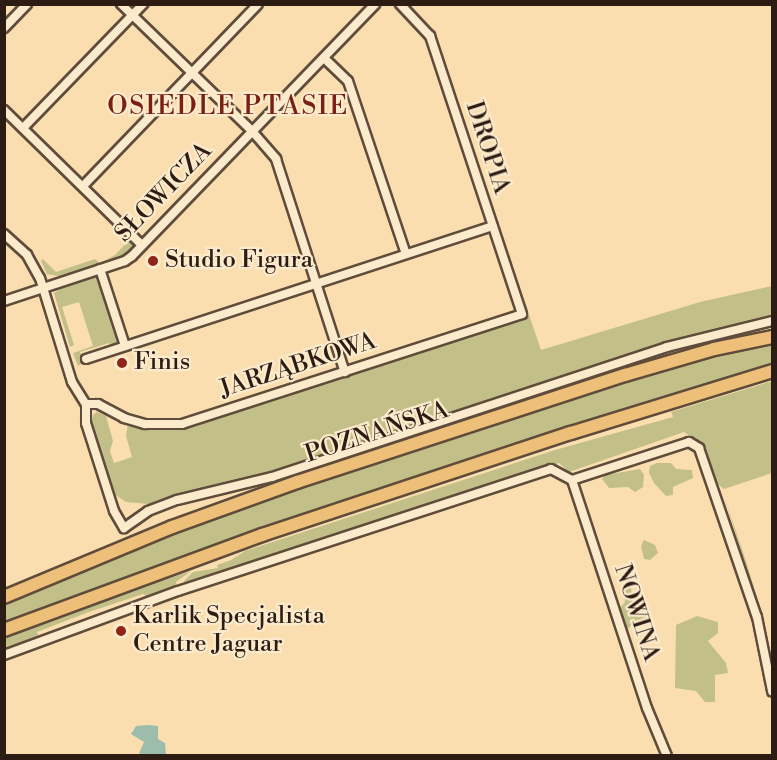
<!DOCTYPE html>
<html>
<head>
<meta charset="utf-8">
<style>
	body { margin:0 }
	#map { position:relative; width:777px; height:760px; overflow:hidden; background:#fadeb0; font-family:"Libre Bodoni",serif }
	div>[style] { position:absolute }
	.green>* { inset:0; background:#c2c088 }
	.water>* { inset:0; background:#9ebcac }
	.roads { filter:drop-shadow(2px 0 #604c3b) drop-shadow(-2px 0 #604c3b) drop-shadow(0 2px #604c3b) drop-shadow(0 -2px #604c3b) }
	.minor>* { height:8px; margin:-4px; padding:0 4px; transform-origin:4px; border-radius:4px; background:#fceacc }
	.primary>* { height:12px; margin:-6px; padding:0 6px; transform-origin:6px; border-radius:6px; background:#edbf78 }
	.dots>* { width:16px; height:16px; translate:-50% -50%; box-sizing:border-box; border:3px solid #fceacc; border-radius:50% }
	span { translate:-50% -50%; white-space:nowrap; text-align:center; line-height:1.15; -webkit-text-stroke:4.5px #fceacc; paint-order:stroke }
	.street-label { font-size:24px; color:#2c1c14 }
	.poi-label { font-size:24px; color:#2c1c14 }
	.left { translate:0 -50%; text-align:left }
	.neighbourhood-label { font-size:26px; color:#7a1f14; letter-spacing:1.5px }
	.frame { position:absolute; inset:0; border:6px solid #2c1c14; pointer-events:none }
</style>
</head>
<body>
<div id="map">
	<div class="green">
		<i style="clip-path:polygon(131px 238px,133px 247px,122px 259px,59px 279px,58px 276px,47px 274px,41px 261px,43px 259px,56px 272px,95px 259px,100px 263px,115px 255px)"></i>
		<i style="clip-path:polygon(89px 276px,94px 276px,101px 281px,119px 337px,117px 344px,111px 348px,109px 343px,80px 352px,83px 362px,78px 366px,73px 353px,93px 346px,79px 302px,62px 307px,74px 345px,70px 347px,54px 293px,62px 288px,61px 285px)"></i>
		<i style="clip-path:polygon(772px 286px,772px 318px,648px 348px,245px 481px,149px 504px,126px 502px,114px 494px,91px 424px,93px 415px,97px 412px,106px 416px,113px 441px,110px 451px,114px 463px,132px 457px,126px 436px,128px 424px,156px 429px,183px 428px,529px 315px,541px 350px,700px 302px)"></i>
		<i style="clip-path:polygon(772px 340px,772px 367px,170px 560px,5px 623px,5px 603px,175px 532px,263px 499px,674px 364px)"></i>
		<i style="clip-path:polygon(772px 381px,772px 473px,724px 489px,715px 482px,700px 444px,684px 432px,569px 472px,559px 463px,195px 583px,183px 582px,193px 572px,218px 568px,217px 565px,231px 560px,245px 551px,555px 450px,673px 417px,671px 412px)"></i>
		<i style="clip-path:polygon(657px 463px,671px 463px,676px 469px,692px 470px,693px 478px,673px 487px,673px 495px,666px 496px,654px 483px,649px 473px,650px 466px)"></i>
		<i style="clip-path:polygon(640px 469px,644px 475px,643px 487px,635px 492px,628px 487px,609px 488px,602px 479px,605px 475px)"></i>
		<i style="clip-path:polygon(724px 496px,743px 552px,757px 597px,755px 595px)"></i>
		<i style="clip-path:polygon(644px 540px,655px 545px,658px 553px,650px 560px,644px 559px,641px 546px)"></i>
		<i style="clip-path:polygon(191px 571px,176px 582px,177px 588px,148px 597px,143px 594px,86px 613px,37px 632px,39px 638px,5px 649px,5px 636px,72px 610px)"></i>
		<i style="clip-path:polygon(627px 585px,631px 588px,634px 609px,644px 609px,648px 616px,647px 620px,636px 620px,626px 631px,619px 609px,625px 602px,624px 587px)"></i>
		<i style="clip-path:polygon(697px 616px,718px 622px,718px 633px,708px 641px,726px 663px,728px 673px,715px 675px,715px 702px,705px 702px,696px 691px,675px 688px,676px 625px)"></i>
	</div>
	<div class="water">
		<i style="clip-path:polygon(149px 725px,158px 726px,158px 739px,165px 743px,166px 755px,141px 755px,139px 753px,144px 742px,131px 734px,136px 726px)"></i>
	</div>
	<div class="roads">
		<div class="minor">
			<i style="left:121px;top:4px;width:182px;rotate:44.1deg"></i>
			<i style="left:252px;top:131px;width:37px;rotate:49deg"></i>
			<i style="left:276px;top:159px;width:224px;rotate:72.1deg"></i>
			<i style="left:4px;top:28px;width:33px;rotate:-46deg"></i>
			<i style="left:324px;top:58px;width:33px;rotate:44deg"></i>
			<i style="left:348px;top:81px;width:182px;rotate:71.5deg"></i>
			<i style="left:4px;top:110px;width:193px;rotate:44.4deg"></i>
			<i style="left:23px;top:128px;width:173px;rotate:-45.9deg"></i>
			<i style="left:83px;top:186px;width:252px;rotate:-46.1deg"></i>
			<i style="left:4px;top:234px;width:31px;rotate:42deg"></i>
			<i style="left:27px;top:255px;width:26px;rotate:61deg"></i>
			<i style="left:40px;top:278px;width:109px;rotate:72.9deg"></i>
			<i style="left:72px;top:382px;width:26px;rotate:58deg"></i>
			<i style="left:86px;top:404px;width:19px;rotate:90deg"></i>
			<i style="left:86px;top:423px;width:92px;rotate:72.3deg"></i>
			<i style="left:114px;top:511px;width:20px;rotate:60deg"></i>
			<i style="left:124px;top:528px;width:29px;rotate:-35deg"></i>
			<i style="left:148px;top:511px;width:31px;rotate:-21deg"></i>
			<i style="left:177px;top:500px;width:98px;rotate:-13.6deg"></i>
			<i style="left:272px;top:477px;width:416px;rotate:-18.2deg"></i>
			<i style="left:667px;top:347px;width:108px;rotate:-13.9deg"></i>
			<i style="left:100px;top:269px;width:81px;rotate:72deg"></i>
			<i style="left:4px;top:301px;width:127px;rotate:-18.3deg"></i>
			<i style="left:125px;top:261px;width:9px;rotate:-36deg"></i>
			<i style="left:132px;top:256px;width:350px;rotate:-46deg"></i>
			<i style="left:86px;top:359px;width:428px;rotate:-18.1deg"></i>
			<i style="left:86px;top:404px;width:12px"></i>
			<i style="left:98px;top:404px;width:30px;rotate:28deg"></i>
			<i style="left:124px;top:418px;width:22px;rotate:16deg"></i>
			<i style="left:145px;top:424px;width:37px"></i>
			<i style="left:182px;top:424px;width:357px;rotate:-17.9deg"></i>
			<i style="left:522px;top:314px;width:293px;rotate:-108.3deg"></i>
			<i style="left:430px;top:36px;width:44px;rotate:-133.2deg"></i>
			<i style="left:572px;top:480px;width:123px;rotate:-18deg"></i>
			<i style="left:689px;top:442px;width:12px;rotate:31deg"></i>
			<i style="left:699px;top:448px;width:179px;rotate:71.1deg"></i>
			<i style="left:757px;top:617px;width:76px;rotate:78.5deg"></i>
			<i style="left:572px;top:480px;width:240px;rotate:71.8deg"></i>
			<i style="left:647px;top:708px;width:52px;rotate:67.4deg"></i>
			<i style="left:4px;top:655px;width:185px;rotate:-20.2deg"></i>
			<i style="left:178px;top:591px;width:392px;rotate:-18.1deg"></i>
			<i style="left:551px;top:469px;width:24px;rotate:28deg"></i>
		</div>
		<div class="primary">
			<i style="left:4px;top:597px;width:182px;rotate:-22.6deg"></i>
			<i style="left:172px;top:527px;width:133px;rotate:-19.8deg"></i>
			<i style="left:297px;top:482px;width:345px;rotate:-18.1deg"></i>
			<i style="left:625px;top:375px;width:93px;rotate:-16.3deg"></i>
			<i style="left:714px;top:349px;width:59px;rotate:-11.7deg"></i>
			<i style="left:4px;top:630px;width:275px;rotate:-20.2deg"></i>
			<i style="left:262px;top:535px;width:325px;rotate:-18.3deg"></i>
			<i style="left:571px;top:433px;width:210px;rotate:-17.1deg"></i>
		</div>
	</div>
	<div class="dots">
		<i style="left:153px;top:261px;background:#8f2418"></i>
		<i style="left:122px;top:363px;background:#8f2418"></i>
		<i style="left:121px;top:631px;background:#8f2418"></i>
	</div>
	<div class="street-label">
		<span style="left:487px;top:148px;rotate:72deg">DROPIA</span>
		<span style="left:164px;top:193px;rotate:-46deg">SŁOWICZA</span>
		<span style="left:298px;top:366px;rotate:-18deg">JARZĄBKOWA</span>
		<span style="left:377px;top:433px;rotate:-18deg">POZNAŃSKA</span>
		<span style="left:636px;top:613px;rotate:72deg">NOWINA</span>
	</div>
	<div class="poi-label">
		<span class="left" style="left:165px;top:261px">Studio Figura</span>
		<span class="left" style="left:134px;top:363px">Finis</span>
		<span class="left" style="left:133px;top:631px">Karlik Specjalista<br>Centre Jaguar</span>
	</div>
	<div class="neighbourhood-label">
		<span style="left:228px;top:107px">OSIEDLE PTASIE</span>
	</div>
	<div class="frame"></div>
</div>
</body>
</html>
